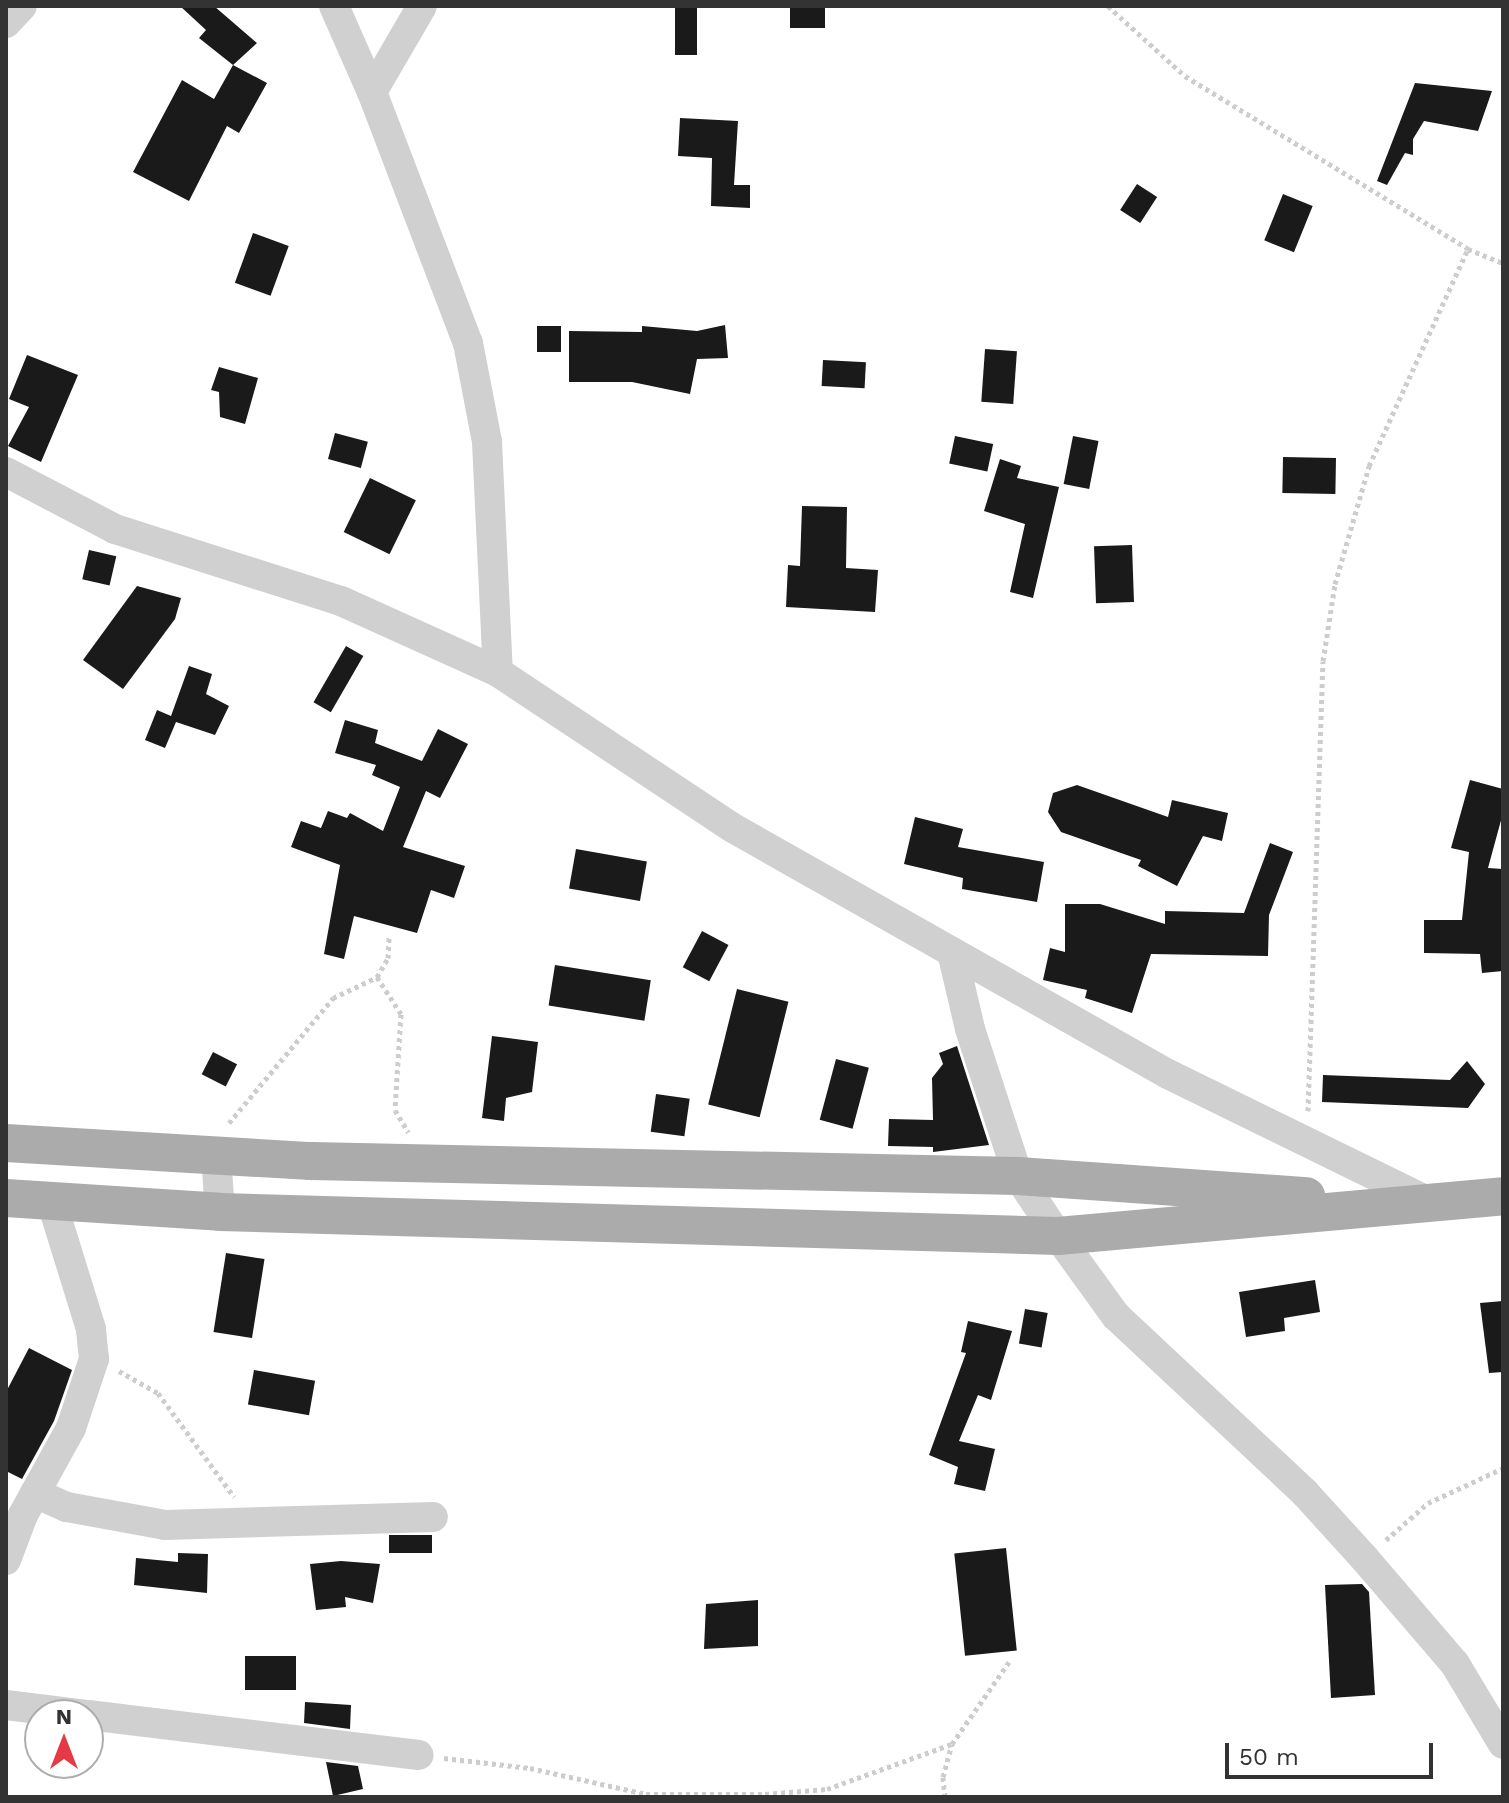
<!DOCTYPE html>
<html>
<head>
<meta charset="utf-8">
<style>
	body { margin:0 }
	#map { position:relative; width:1509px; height:1803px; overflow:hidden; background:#fff; font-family:"Work Sans",sans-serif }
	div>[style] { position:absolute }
	.building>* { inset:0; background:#1a1a1a; transform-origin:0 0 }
	.path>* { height:5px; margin-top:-2.5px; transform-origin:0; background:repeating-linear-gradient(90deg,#cdcdcd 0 4px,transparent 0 8px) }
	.minor>* { height:30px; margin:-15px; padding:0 15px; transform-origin:15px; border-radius:15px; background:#d0d0d0 }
	.major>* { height:38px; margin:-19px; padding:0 19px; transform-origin:19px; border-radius:19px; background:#ababab }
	span { translate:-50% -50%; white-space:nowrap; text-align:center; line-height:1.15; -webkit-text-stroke:8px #fff; paint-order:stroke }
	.frame { position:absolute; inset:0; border:8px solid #333; pointer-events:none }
	.north { position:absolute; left:24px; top:1699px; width:80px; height:80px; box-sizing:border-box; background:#fff; border:2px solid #adadad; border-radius:50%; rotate:0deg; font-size:22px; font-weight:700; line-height:32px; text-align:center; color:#333 }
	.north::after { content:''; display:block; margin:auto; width:28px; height:36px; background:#e63946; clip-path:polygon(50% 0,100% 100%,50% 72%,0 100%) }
	.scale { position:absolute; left:1225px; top:1743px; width:208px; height:36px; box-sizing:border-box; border:4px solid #333; border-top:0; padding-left:10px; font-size:24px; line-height:28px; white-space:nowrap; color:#333; -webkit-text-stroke:6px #fff; paint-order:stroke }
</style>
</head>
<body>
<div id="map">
	<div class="building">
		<i style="clip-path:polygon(180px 6px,214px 6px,257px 43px,233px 65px,199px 38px,206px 30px)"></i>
		<i style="left:675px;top:6px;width:22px;height:49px"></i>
		<i style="left:790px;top:6px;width:35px;height:22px"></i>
		<i style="clip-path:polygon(233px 65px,267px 83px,239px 133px,227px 126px,189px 201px,133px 172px,182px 80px,214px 99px)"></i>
		<i style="clip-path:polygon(1415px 83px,1492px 91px,1478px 131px,1424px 121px,1413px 139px,1413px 155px,1405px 153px,1387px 185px,1377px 181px)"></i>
		<i style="clip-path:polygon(680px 118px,738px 121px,734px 185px,750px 185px,750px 208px,711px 206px,712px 158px,678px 156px)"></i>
		<i style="left:1137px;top:184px;width:24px;height:31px;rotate:33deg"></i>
		<i style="left:1283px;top:194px;width:32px;height:50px;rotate:22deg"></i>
		<i style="left:253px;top:233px;width:38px;height:53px;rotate:20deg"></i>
		<i style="clip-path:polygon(725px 325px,728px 358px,697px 359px,690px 394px,632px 382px,569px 382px,569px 331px,642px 332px,642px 326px,697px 331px)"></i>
		<i style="left:537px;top:326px;width:24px;height:26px"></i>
		<i style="left:985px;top:349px;width:32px;height:53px;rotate:4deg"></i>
		<i style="clip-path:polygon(27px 355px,78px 375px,41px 462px,8px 446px,29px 407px,9px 399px)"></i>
		<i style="left:823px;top:360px;width:43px;height:26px;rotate:3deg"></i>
		<i style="clip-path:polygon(219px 367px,258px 378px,245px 424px,220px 417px,219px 392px,211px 390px)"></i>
		<i style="left:335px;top:433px;width:34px;height:27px;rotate:15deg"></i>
		<i style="left:955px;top:436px;width:39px;height:28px;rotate:12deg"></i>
		<i style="left:1073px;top:436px;width:26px;height:49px;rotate:11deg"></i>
		<i style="left:1283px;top:457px;width:53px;height:36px;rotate:1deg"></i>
		<i style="clip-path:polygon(1000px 459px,1021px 466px,1017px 478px,1059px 487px,1033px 598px,1010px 592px,1025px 524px,984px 511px)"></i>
		<i style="left:370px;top:478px;width:51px;height:60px;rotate:26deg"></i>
		<i style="clip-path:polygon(802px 506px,847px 507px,846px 568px,878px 570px,875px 612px,786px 607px,788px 565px,800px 566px)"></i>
		<i style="left:1132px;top:545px;width:57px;height:38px;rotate:88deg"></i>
		<i style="left:89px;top:550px;width:28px;height:30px;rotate:13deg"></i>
		<i style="clip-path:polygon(137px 586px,181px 598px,175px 619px,123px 689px,83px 660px)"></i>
		<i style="left:346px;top:646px;width:20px;height:65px;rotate:30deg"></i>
		<i style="clip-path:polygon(189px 666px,212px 674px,206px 694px,229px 706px,215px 735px,176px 722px,165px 748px,145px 740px,157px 710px,171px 716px)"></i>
		<i style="clip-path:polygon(345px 720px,378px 730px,375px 743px,422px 761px,438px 729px,468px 744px,440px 798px,426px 791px,403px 847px,465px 866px,454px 898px,431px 890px,417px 933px,354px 916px,344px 959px,324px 954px,340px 865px,291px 847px,301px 821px,321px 828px,328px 811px,347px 818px,350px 813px,383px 831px,400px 787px,372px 775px,376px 765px,335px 753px)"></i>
		<i style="clip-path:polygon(1470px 780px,1503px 789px,1503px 813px,1488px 868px,1503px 869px,1503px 971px,1482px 973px,1480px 954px,1424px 953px,1424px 920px,1462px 920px,1469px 852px,1451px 848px)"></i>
		<i style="clip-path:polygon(1077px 785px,1168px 817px,1172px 800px,1228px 813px,1222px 841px,1203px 836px,1177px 886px,1138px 866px,1141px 860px,1061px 832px,1048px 812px,1053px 793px)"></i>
		<i style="clip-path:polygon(915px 817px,963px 829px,958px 847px,1044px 862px,1037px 902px,962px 889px,963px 878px,904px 864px)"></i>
		<i style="clip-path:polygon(1270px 843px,1293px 852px,1269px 915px,1268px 956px,1151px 954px,1132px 1013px,1085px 998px,1087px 990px,1043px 980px,1050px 948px,1065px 952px,1065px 904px,1100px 904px,1165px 924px,1165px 911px,1244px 913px)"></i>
		<i style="left:576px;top:849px;width:72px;height:40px;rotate:10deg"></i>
		<i style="left:702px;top:931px;width:30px;height:41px;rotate:28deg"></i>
		<i style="left:555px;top:965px;width:97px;height:41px;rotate:9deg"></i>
		<i style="left:737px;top:989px;width:53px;height:119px;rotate:14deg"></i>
		<i style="clip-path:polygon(492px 1036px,538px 1042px,532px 1092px,506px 1098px,504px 1121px,482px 1118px)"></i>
		<i style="clip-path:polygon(957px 1046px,989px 1145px,933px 1152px,933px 1147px,888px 1146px,889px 1119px,933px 1120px,932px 1078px,943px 1064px,939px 1053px)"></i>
		<i style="left:213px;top:1052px;width:27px;height:25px;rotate:27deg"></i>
		<i style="left:836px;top:1059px;width:34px;height:63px;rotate:15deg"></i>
		<i style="clip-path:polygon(1467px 1061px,1485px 1084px,1468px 1108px,1322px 1102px,1323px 1075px,1450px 1080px)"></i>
		<i style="left:656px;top:1094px;width:34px;height:38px;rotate:8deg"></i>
		<i style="left:226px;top:1253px;width:39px;height:80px;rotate:9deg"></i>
		<i style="clip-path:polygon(1315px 1280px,1320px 1312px,1284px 1318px,1285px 1331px,1246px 1337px,1239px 1292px)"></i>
		<i style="clip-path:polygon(1503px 1301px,1503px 1372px,1489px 1373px,1480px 1303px)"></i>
		<i style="left:1025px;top:1309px;width:23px;height:35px;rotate:10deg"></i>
		<i style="clip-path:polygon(968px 1321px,1012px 1331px,991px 1400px,978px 1395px,959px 1441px,995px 1449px,985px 1491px,954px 1484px,958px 1467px,929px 1455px,966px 1353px,961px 1352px)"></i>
		<i style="clip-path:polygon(29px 1348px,72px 1370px,54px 1421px,22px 1479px,6px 1471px,6px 1392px)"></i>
		<i style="left:254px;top:1370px;width:62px;height:35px;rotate:10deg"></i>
		<i style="left:432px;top:1535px;width:18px;height:43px;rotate:90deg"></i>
		<i style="left:1006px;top:1548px;width:103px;height:52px;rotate:84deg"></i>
		<i style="clip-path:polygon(178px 1553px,208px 1554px,207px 1593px,134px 1585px,136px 1558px,178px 1562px)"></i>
		<i style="clip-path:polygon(341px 1561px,380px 1564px,373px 1603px,345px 1597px,346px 1607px,316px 1610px,310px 1564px)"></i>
		<i style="clip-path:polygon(1362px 1584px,1369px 1592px,1375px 1695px,1331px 1698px,1325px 1585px)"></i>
		<i style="clip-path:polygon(758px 1600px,758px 1646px,704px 1649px,706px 1604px)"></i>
		<i style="left:296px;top:1656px;width:34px;height:51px;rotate:90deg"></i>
		<i style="clip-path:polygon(305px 1702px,351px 1705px,350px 1729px,304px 1723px)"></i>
		<i style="clip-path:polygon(326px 1762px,358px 1766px,363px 1789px,333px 1796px)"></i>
	</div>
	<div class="path">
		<i style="left:1108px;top:6px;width:104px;rotate:42.3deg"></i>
		<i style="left:1185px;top:76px;width:332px;rotate:31.4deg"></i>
		<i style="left:1468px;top:249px;width:38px;rotate:22deg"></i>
		<i style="left:377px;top:977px;width:44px;rotate:57deg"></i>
		<i style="left:401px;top:1014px;width:96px;rotate:93.6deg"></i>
		<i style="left:395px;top:1110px;width:26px;rotate:59deg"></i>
		<i style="left:1308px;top:1111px;width:450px;rotate:-88.1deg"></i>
		<i style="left:1323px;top:661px;width:78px;rotate:-81.1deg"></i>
		<i style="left:1335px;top:584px;width:123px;rotate:-73.9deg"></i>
		<i style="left:1369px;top:466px;width:239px;rotate:-65.5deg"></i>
		<i style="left:229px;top:1123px;width:163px;rotate:-50.2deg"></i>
		<i style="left:333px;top:998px;width:49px;rotate:-25.5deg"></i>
		<i style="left:377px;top:977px;width:22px;rotate:-60deg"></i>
		<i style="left:388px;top:958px;width:22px;rotate:-87deg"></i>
		<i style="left:119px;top:1371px;width:45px;rotate:29.4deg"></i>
		<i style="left:158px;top:1393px;width:129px;rotate:53.8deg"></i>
		<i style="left:1386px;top:1540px;width:56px;rotate:-41.4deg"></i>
		<i style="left:1428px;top:1503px;width:83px;rotate:-25deg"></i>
		<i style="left:444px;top:1758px;width:87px;rotate:6.6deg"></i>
		<i style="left:530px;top:1768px;width:119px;rotate:12.6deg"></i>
		<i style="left:646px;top:1794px;width:119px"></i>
		<i style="left:765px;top:1794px;width:62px;rotate:-4.6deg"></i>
		<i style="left:827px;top:1789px;width:133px;rotate:-19.8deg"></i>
		<i style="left:945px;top:1797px;width:20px;rotate:-96deg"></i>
		<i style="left:943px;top:1777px;width:34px;rotate:-75deg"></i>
		<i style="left:952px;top:1744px;width:100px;rotate:-55.2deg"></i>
	</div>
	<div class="minor">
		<i style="left:334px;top:6px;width:94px;rotate:66.2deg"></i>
		<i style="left:372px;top:92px;width:99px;rotate:-59.8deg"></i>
		<i style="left:6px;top:23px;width:23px;rotate:-47deg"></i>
		<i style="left:372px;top:92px;width:269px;rotate:69.1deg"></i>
		<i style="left:468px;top:343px;width:101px;rotate:79.1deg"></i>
		<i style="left:487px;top:442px;width:230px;rotate:87.3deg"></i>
		<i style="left:6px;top:472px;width:123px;rotate:27.6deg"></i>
		<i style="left:115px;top:529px;width:237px;rotate:17.7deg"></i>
		<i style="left:341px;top:601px;width:172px;rotate:24.3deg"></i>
		<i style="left:498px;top:672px;width:282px;rotate:33.6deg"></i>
		<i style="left:733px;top:828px;width:500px;rotate:29.5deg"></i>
		<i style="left:1168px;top:1074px;width:295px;rotate:26.1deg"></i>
		<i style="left:952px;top:952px;width:79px;rotate:76.8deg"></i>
		<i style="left:970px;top:1029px;width:155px;rotate:71.9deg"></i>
		<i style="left:1018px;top:1176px;width:72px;rotate:56.3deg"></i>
		<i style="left:1058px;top:1236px;width:99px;rotate:54.1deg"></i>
		<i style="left:1116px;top:1316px;width:259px;rotate:43.1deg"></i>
		<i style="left:1305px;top:1493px;width:89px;rotate:47.7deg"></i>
		<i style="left:1365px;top:1559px;width:138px;rotate:49.4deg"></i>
		<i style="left:1455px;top:1664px;width:93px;rotate:59deg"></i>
		<i style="left:216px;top:1154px;width:58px;rotate:86.1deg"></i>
		<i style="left:35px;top:1493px;width:35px;rotate:24deg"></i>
		<i style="left:67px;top:1507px;width:100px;rotate:10.4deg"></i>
		<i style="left:165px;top:1525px;width:268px;rotate:-1.7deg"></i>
		<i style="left:6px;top:1560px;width:48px;rotate:-69.3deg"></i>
		<i style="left:23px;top:1515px;width:99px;rotate:-61.1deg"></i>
		<i style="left:71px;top:1428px;width:73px;rotate:-71.6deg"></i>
		<i style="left:94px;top:1359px;width:30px;rotate:-96deg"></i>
		<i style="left:91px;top:1329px;width:135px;rotate:-107.2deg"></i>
		<i style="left:6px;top:1705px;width:83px;rotate:7deg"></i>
		<i style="left:88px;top:1715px;width:333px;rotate:6.9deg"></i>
	</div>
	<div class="major">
		<i style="left:6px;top:1143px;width:306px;rotate:3.4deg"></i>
		<i style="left:311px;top:1161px;width:707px;rotate:1.22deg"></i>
		<i style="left:1018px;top:1176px;width:289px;rotate:4deg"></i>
		<i style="left:6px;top:1198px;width:214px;rotate:3.7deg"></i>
		<i style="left:220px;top:1212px;width:838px;rotate:1.64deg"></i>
		<i style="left:1058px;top:1236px;width:447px;rotate:-5.1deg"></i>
	</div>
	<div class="frame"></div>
	<div class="north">N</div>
	<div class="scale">50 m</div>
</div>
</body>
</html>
